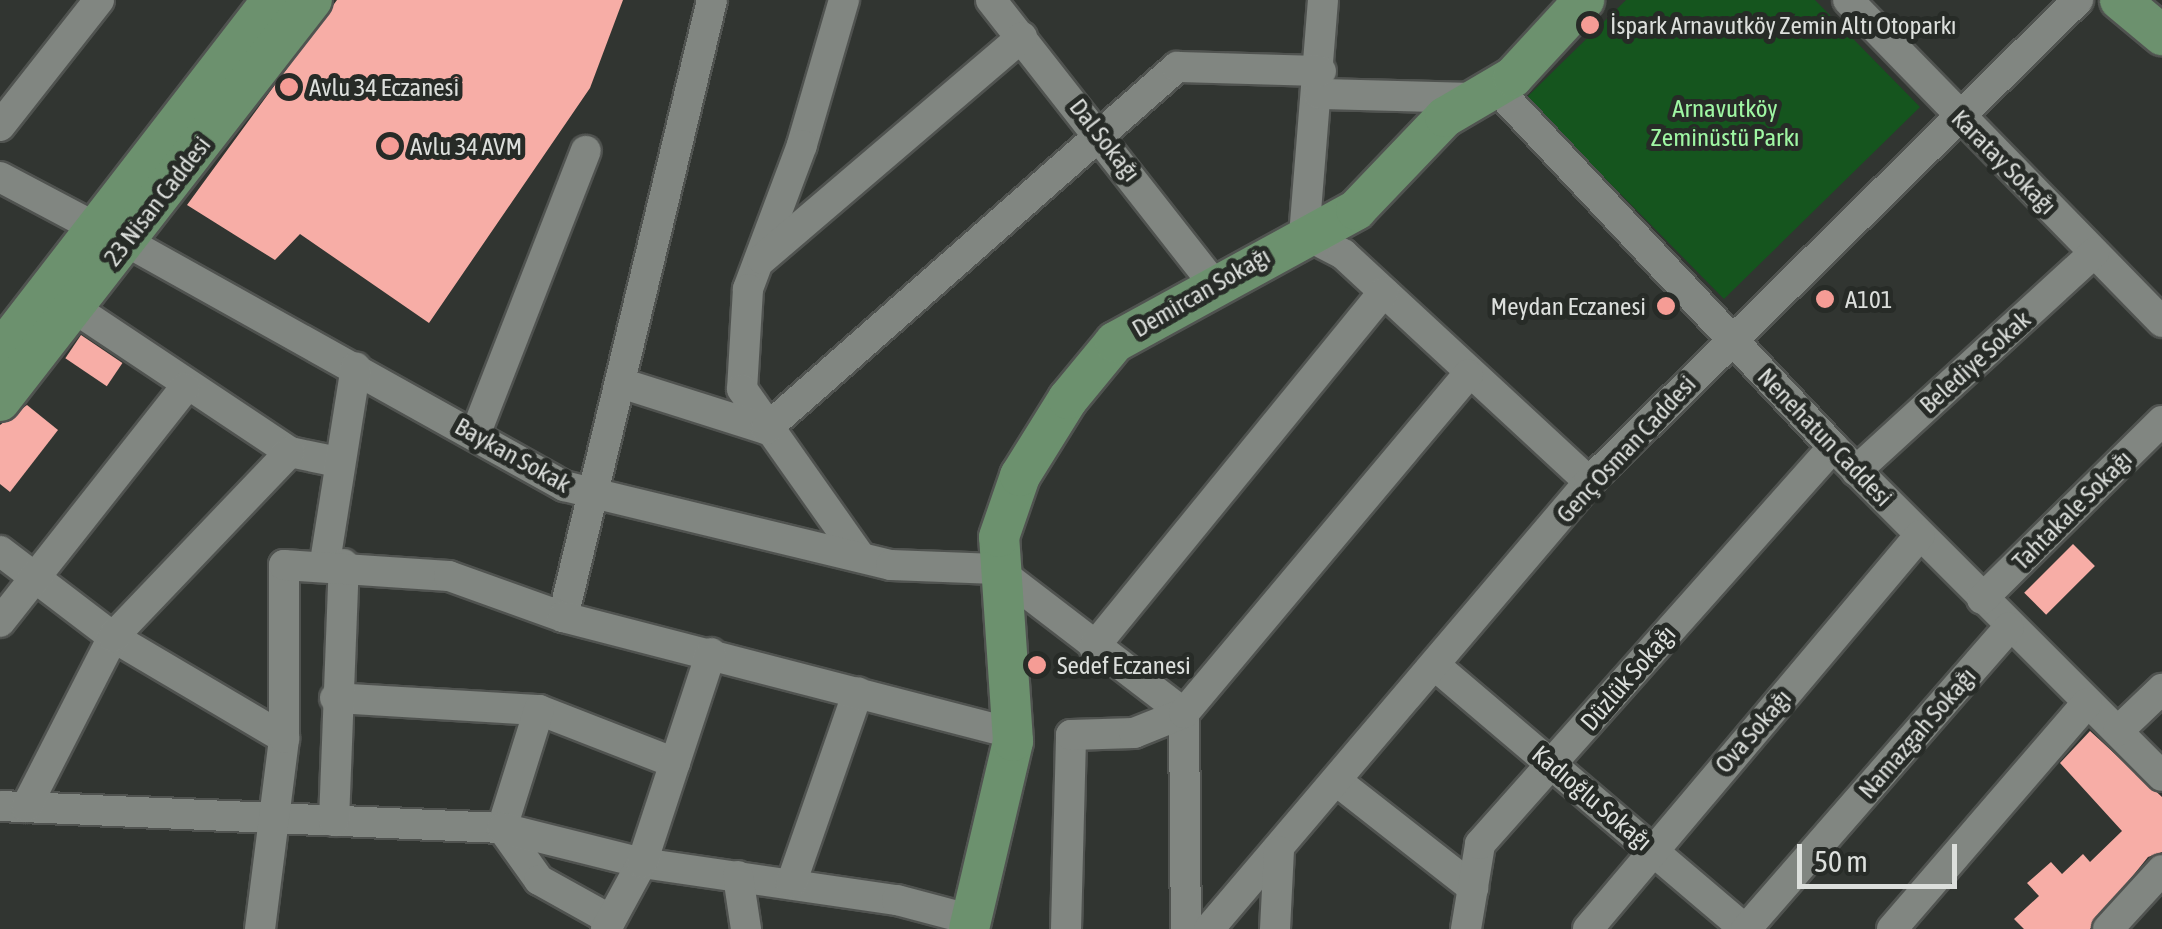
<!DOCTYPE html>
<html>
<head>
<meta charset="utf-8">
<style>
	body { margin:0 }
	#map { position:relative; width:2162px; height:929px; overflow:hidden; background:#313531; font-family:"Asap Condensed",sans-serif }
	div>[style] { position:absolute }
	.green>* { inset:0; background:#15551e }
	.building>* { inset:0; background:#f7ada6; transform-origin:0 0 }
	.roads { filter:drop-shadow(2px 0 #505350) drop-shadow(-2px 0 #505350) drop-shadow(0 2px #505350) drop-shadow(0 -2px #505350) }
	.minor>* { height:30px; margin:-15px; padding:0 15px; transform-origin:15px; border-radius:15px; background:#818681 }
	.major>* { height:40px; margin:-20px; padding:0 20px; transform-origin:20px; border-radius:20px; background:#6c916e }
	.dots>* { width:28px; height:28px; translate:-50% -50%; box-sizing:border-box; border:5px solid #272b27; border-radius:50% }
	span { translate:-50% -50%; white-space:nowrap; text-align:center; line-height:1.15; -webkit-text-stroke:10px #272b27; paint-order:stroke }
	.poi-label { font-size:25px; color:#dcdfdc }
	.left { translate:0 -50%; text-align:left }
	.right { translate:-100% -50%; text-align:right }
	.park-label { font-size:25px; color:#9ff6a3 }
	.street-label { font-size:25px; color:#dcdfdc }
	.scale { position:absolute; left:1797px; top:844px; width:160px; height:45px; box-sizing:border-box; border:5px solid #dcdfdc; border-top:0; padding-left:12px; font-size:30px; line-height:35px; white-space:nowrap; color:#dcdfdc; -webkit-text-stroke:8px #272b27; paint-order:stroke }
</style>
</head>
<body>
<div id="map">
	<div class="green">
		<i style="clip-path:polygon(1626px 0,1815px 0,1920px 107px,1724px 299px,1526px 98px)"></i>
	</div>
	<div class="building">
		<i style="clip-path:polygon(623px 0,590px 88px,429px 323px,300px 234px,275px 260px,187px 205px,337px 0)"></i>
		<i style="left:81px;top:335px;width:50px;height:28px;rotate:34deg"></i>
		<i style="clip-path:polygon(27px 405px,58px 430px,10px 492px,0 484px,0 425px)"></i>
		<i style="left:2073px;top:544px;width:31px;height:69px;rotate:45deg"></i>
		<i style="clip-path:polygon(2090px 731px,2162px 797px,2162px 852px,2148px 857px,2090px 929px,2024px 929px,2014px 919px,2039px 896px,2027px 883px,2051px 862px,2062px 874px,2083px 854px,2090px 862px,2122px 831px,2060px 763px)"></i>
	</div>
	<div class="roads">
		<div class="minor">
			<i style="left:844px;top:0;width:151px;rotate:106.2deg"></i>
			<i style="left:802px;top:145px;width:154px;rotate:110.6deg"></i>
			<i style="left:748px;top:289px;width:100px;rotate:93.4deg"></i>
			<i style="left:742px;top:389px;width:203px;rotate:54.8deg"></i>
			<i style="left:991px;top:0;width:360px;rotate:51.9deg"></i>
			<i style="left:1323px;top:0;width:235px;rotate:94.6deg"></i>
			<i style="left:1304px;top:234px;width:44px;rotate:27.1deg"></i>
			<i style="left:1343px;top:254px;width:335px;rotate:42.8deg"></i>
			<i style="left:1848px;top:0;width:450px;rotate:45.7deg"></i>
			<i style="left:1496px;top:88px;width:492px;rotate:46.8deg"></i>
			<i style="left:1833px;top:447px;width:465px;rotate:45deg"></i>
			<i style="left:1319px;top:94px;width:157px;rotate:1.5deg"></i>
			<i style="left:0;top:126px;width:160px;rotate:-51.8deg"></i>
			<i style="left:0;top:177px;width:113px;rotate:27.9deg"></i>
			<i style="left:127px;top:242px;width:501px;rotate:29.18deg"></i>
			<i style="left:564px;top:486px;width:336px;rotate:13.6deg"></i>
			<i style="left:891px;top:565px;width:105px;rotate:2.2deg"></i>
			<i style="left:996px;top:569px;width:237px;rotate:37.5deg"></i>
			<i style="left:1184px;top:713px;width:216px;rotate:89.5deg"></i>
			<i style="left:762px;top:259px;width:342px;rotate:-40.5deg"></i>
			<i style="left:74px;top:308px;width:260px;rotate:33.7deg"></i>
			<i style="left:290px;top:452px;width:49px;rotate:11.8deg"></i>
			<i style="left:624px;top:384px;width:149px;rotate:17.6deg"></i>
			<i style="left:766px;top:429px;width:548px;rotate:-41.37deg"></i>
			<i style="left:1177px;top:67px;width:144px;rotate:1.6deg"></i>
			<i style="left:475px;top:435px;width:305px;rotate:-68.7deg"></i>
			<i style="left:1856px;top:471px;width:323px;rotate:-42.5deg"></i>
			<i style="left:0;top:551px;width:142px;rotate:37.3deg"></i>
			<i style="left:113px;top:637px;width:199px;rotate:30.6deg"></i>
			<i style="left:325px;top:562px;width:197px;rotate:-81deg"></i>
			<i style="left:1982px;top:599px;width:253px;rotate:-44.7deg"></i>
			<i style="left:563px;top:617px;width:635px;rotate:-76.42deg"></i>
			<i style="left:0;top:622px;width:298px;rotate:-51.7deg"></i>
			<i style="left:1094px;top:647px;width:458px;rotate:-50.8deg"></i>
			<i style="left:1438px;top:668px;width:403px;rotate:40.4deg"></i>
			<i style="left:335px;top:698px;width:204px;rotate:3.4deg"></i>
			<i style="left:539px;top:710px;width:146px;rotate:21.3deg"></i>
			<i style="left:539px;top:710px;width:124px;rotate:107.4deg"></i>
			<i style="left:502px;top:828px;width:64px;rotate:54.6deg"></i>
			<i style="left:539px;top:880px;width:82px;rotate:29.1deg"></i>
			<i style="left:2118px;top:731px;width:61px;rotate:-43.7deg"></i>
			<i style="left:1338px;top:782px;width:172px;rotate:38.1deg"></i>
			<i style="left:0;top:806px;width:502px;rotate:2.51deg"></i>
			<i style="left:502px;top:828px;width:144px;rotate:14deg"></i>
			<i style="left:642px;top:863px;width:258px;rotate:8.3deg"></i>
			<i style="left:897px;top:900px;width:78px;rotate:14.9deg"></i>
			<i style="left:26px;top:807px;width:191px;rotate:-62.9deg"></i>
			<i style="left:113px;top:637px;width:256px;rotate:-46.3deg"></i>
			<i style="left:334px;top:821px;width:257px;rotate:-87.8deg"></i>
			<i style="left:738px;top:876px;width:54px;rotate:81.4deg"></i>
			<i style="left:791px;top:884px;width:203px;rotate:-70.8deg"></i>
			<i style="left:260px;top:929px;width:193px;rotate:-82.8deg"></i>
			<i style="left:284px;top:738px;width:173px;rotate:-90deg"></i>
			<i style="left:284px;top:565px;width:165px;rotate:3.8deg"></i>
			<i style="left:449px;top:576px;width:121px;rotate:19.8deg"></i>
			<i style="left:563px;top:617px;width:464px;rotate:14.5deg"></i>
			<i style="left:606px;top:929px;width:75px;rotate:-61.4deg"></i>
			<i style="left:642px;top:863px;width:221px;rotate:-71.8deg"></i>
			<i style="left:1066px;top:929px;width:194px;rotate:-88.5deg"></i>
			<i style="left:1071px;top:735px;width:63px;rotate:-1.8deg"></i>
			<i style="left:1134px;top:733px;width:54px;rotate:-21.8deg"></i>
			<i style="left:1184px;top:713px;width:442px;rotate:-50deg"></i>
			<i style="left:1209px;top:929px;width:587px;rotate:-49.63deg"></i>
			<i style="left:1589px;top:482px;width:687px;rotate:-44.59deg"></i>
			<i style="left:1275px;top:929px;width:78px;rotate:-87.1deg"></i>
			<i style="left:1466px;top:929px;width:86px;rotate:-80.6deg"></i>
			<i style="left:1480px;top:844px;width:531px;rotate:-48.36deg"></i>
			<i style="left:1588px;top:929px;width:515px;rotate:-49.88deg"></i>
			<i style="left:1746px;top:929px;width:400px;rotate:-48.9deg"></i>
			<i style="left:1892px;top:929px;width:298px;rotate:-49.2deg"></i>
			<i style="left:2108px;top:929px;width:80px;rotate:-47.5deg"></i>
		</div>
		<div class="major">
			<i style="left:2120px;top:0;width:55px;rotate:39.8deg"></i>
			<i style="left:0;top:352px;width:445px;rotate:-52.3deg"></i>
			<i style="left:0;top:401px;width:508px;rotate:-52.12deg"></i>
			<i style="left:969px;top:929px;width:193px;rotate:-76.8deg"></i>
			<i style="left:1013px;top:741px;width:204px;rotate:-93.9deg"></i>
			<i style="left:999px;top:537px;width:65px;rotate:-71deg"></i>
			<i style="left:1020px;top:476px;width:91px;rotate:-58.1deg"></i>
			<i style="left:1068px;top:399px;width:74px;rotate:-50.5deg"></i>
			<i style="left:1115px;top:342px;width:275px;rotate:-28.7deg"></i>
			<i style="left:1356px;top:210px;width:129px;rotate:-46.3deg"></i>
			<i style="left:1445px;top:117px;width:79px;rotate:-30.5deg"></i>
			<i style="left:1513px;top:77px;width:105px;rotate:-47.3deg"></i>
		</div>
	</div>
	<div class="dots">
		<i style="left:1590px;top:25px;background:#f59c95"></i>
		<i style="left:289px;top:87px;background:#f59c95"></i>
		<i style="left:390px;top:146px;background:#f59c95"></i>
		<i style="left:1825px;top:299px;background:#f59c95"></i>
		<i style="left:1666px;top:306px;background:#f59c95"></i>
		<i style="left:1037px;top:665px;background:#f59c95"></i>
	</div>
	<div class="poi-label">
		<span class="left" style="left:1610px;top:25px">İspark Arnavutköy Zemin Altı Otoparkı</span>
		<span class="left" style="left:309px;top:87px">Avlu 34 Eczanesi</span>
		<span class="left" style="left:410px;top:146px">Avlu 34 AVM</span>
		<span class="left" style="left:1845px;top:299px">A101</span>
		<span class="right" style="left:1646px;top:306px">Meydan Eczanesi</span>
		<span class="left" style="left:1057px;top:665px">Sedef Eczanesi</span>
	</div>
	<div class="park-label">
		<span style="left:1725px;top:123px">Arnavutköy<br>Zeminüstü Parkı</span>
	</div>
	<div class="street-label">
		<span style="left:1105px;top:140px;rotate:52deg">Dal Sokağı</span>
		<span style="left:2004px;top:162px;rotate:45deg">Karatay Sokağı</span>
		<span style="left:157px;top:201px;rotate:-52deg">23 Nisan Caddesi</span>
		<span style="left:1201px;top:292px;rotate:-30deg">Demircan Sokağı</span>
		<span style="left:1975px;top:362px;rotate:-42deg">Belediye Sokak</span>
		<span style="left:1825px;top:437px;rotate:46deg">Nenehatun Caddesi</span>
		<span style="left:1626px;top:449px;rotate:-47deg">Genç Osman Caddesi</span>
		<span style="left:513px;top:455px;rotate:29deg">Baykan Sokak</span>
		<span style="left:2072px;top:510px;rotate:-45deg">Tahtakale Sokağı</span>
		<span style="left:1628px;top:678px;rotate:-49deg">Düzlük Sokağı</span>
		<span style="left:1753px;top:731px;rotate:-49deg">Ova Sokağı</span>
		<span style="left:1917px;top:733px;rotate:-49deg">Namazgah Sokağı</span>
		<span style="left:1592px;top:798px;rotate:40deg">Kadıoğlu Sokağı</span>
	</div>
	<div class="scale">50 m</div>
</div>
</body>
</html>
